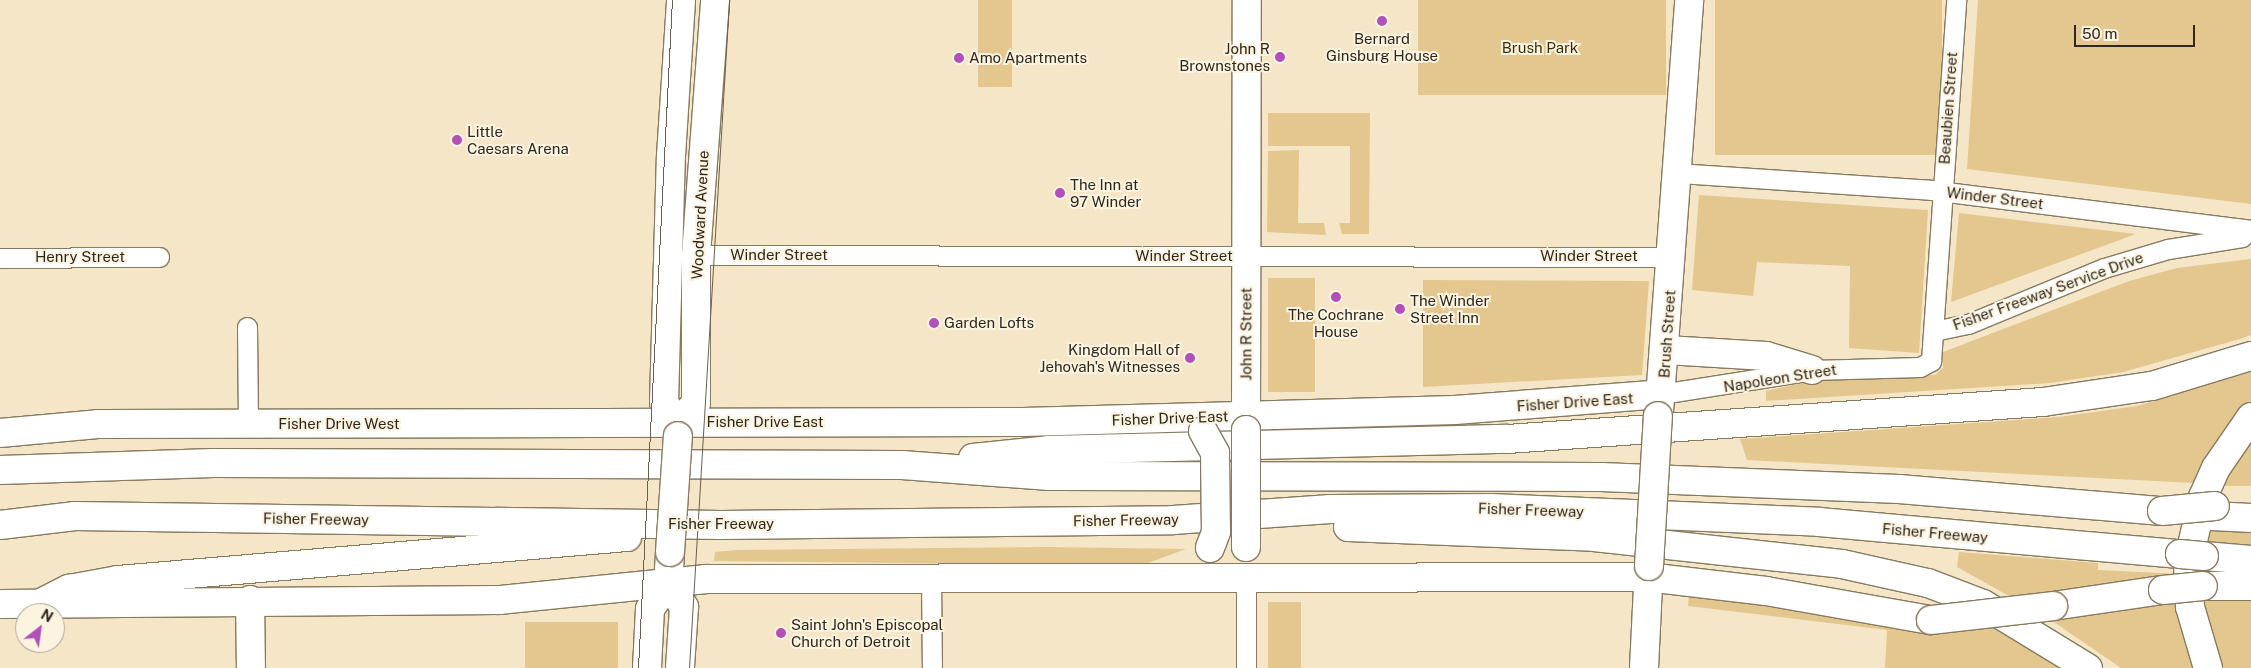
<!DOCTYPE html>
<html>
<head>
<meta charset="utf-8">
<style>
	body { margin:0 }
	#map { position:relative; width:2251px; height:668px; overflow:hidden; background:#f5e6c7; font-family:"Public Sans",sans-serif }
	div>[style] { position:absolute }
	.green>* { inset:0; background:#e3c78e; transform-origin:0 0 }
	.roads { filter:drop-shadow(1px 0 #877a5f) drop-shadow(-1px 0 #877a5f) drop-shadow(0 1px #877a5f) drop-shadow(0 -1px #877a5f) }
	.street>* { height:19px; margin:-9.5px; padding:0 9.5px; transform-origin:9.5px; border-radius:9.5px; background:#fff }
	.secondary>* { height:28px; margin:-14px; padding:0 14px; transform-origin:14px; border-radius:14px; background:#fff }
	.primary>* { height:28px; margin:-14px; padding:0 14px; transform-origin:14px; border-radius:14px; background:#fff }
	.highway>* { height:28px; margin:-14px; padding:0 14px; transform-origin:14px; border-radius:14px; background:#fff }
	.tram>* { height:1px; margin:-0.5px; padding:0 0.5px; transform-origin:0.5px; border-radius:0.5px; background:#685f4e }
	.bridges { filter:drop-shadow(1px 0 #877a5f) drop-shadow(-1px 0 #877a5f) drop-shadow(0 1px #877a5f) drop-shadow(0 -1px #877a5f) }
	.secondary-bridge>* { height:28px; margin:-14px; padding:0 14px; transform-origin:14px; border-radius:14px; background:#fff }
	.primary-bridge>* { height:28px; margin:-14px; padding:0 14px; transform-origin:14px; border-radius:14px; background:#fff }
	.highway-bridge>* { height:28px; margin:-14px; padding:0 14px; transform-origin:14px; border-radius:14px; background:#fff }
	.dots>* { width:14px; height:14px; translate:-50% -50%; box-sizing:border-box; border:2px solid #fdf3e1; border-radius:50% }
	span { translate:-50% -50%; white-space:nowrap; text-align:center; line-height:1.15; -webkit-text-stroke:4px #fdf3e1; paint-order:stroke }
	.poi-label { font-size:15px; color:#2d271c }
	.right { translate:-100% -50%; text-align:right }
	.left { translate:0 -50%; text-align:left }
	.park-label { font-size:15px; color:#3d2e0b }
	.street-label { font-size:15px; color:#2d271c }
	.north { position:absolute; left:15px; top:603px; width:50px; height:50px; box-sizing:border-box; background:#fdf3e1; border:1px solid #aaa192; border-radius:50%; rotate:30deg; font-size:14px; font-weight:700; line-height:20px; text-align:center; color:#2d271c }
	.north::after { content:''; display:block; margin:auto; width:18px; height:22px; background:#b050b8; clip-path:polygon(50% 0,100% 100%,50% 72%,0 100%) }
	.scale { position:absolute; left:2074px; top:25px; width:121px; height:22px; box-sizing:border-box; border:2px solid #2d271c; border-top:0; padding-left:6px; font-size:15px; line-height:18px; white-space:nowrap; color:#2d271c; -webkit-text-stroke:4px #fdf3e1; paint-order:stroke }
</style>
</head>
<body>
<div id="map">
	<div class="green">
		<i style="left:978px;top:0;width:34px;height:87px"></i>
		<i style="left:1418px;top:0;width:248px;height:95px"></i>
		<i style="left:1715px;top:0;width:227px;height:155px"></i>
		<i style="clip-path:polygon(1978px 0,2251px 0,2251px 204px,1967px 169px)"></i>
		<i style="clip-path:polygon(1268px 113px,1370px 113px,1369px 234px,1342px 234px,1339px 223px,1350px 223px,1350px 146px,1268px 146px)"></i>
		<i style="clip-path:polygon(1299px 150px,1298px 223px,1324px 223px,1326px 235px,1267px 232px,1268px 151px)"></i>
		<i style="clip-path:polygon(1699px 195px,1928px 210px,1919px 353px,1849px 348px,1850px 266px,1757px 262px,1753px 296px,1692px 290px)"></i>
		<i style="clip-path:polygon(1959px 213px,2136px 234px,1951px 302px)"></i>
		<i style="clip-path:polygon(2251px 259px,2251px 335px,2240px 339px,2123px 372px,2050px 383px,1766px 401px,1766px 391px,1819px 379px,1935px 375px,1943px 368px,1943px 352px,2129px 281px,2177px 268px)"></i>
		<i style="left:1268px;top:278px;width:47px;height:114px"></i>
		<i style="clip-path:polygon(1423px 280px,1649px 281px,1642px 375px,1423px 387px)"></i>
		<i style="clip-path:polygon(2251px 372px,2251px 402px,2228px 426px,2194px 483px,1747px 460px,1740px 439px,2059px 417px,2137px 406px)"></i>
		<i style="clip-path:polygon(2251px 440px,2251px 486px,2222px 486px,2237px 460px)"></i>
		<i style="clip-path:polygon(2208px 528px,2251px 530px,2251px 547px,2205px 543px)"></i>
		<i style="clip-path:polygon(1049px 547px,1186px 549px,1140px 566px,714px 561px,715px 552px,736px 550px)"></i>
		<i style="clip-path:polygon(1959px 552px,2098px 563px,2098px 570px,2202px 575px,2018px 601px,1957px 567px)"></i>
		<i style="clip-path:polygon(1695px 594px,1925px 634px,1996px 628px,2062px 668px,1885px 668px,1887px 630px,1688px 606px,1689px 595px)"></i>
		<i style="clip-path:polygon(2251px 597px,2251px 668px,2221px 668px,2202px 599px)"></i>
		<i style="clip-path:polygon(2178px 599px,2194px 668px,2121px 668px,2048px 618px)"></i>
		<i style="left:1301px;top:602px;width:66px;height:33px;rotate:90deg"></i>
		<i style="left:525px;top:622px;width:93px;height:46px"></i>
	</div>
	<div class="roads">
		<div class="street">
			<i style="left:1678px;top:173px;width:254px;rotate:3.8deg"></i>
			<i style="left:1931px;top:190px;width:322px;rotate:7.1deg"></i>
			<i style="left:696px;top:255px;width:976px;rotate:0.12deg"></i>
			<i style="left:0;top:258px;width:159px;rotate:-0.4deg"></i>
			<i style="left:247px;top:327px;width:97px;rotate:89.4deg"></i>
			<i style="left:1934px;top:331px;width:35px;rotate:-12deg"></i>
			<i style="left:1968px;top:324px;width:147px;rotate:-22.4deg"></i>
			<i style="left:2104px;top:268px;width:67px;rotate:-16.5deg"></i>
			<i style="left:2168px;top:249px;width:75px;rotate:-9.2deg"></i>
			<i style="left:1661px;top:394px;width:153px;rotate:-9deg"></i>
			<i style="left:1812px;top:370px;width:108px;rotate:-1.6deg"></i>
			<i style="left:1920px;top:367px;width:13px;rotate:-29deg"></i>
			<i style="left:1931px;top:361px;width:362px;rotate:-86deg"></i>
			<i style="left:1246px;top:575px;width:93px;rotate:90deg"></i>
			<i style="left:931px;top:579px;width:89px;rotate:89.4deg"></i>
		</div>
		<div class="secondary">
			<i style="left:1666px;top:350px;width:100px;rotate:3.4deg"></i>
			<i style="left:1766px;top:356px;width:48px;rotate:16.9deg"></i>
			<i style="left:1659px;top:412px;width:413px;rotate:-85.8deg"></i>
			<i style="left:1246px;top:430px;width:430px;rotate:-89.9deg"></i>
			<i style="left:0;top:433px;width:98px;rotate:-5.2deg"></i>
			<i style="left:98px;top:424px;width:925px;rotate:-0.12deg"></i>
			<i style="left:1023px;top:422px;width:432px;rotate:-1.6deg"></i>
			<i style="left:1455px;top:410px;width:207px;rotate:-4.4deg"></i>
			<i style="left:250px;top:600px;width:68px;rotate:89.2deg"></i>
			<i style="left:0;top:604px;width:500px;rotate:-0.46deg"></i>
			<i style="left:500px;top:600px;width:206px;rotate:-5.8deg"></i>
			<i style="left:705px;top:579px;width:942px;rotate:-0.12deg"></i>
			<i style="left:1644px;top:668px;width:102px;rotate:-87.2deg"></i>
		</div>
		<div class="primary">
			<i style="left:678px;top:423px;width:27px;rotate:-48deg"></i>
			<i style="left:696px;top:403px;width:148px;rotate:-90deg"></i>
			<i style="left:696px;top:255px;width:256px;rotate:-85.7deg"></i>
			<i style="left:678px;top:436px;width:13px;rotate:-90deg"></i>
			<i style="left:678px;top:423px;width:24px;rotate:-125deg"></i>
			<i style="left:664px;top:403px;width:247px;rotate:-88.4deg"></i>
			<i style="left:671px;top:156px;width:156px;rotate:-86.3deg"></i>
			<i style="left:668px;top:583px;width:29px;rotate:56deg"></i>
			<i style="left:684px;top:607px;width:61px;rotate:93.8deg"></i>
			<i style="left:647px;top:668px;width:59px;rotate:-87.1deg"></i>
			<i style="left:650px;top:609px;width:32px;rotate:-55deg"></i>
			<i style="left:668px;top:583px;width:31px;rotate:-86deg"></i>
		</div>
		<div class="highway">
			<i style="left:973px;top:458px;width:76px;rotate:-6deg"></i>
			<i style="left:1049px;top:450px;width:458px;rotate:-1.4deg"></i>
			<i style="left:1507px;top:439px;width:537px;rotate:-3.95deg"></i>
			<i style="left:2043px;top:402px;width:110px;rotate:-8.4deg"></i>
			<i style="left:2152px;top:386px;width:103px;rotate:-16.9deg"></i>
			<i style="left:0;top:470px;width:213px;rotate:-1.9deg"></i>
			<i style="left:213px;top:463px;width:689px;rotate:0.17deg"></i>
			<i style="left:902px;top:465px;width:148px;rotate:4.3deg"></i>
			<i style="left:1050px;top:476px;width:551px;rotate:0.1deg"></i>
			<i style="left:1601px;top:477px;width:298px;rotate:2.3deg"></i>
			<i style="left:1899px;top:489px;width:264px;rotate:4.8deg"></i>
			<i style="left:2212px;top:516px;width:39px;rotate:3deg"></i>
			<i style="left:0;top:525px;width:76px;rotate:-6.8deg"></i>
			<i style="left:75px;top:516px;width:646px;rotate:0.8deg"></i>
			<i style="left:721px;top:525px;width:452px;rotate:-0.6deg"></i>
			<i style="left:1173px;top:520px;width:158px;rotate:-4deg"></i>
			<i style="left:1331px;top:509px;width:160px;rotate:-0.4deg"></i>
			<i style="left:1491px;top:508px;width:328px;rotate:2.4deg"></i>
			<i style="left:1819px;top:522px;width:362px;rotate:5.1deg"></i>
			<i style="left:1348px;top:527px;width:246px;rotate:2.3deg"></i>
			<i style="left:1594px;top:537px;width:249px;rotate:6.2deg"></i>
			<i style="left:1842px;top:564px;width:88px;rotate:12.5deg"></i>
			<i style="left:1928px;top:583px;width:59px;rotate:20.9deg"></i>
			<i style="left:1983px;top:604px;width:123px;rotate:31.4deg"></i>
			<i style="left:2204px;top:556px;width:47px;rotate:4.9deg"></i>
			<i style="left:1647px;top:577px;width:120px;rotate:6.7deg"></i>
			<i style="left:1766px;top:591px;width:168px;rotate:10deg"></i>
			<i style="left:2203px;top:586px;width:48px"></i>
			<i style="left:39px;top:604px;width:34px;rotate:-27deg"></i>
			<i style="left:69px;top:589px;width:50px;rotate:-10.4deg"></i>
			<i style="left:118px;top:580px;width:511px;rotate:-4.83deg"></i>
			<i style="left:2053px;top:606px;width:111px;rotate:-8.3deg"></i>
			<i style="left:2208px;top:668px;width:64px;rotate:-106.4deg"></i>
			<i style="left:2190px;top:607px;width:44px;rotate:-92.6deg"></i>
			<i style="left:2188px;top:563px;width:68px;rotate:-77.2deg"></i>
			<i style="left:2203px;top:497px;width:32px;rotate:-66deg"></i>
			<i style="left:2216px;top:468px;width:62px;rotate:-55.5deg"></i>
		</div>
	</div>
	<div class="tram">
		<i style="left:638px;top:668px;width:669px;rotate:-87.09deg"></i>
		<i style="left:689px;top:668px;width:669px;rotate:-86.57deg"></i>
	</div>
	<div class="bridges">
		<div class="secondary-bridge">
			<i style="left:1203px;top:431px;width:25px;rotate:61deg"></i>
			<i style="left:1215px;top:453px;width:79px;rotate:89.3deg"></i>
			<i style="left:1216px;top:532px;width:17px;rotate:111deg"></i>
			<i style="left:1246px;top:547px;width:117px;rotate:-90deg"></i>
			<i style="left:1649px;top:566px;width:150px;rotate:-86.6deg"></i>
		</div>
		<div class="primary-bridge">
			<i style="left:670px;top:552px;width:116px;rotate:-86.1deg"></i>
		</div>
		<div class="highway-bridge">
			<i style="left:2162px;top:511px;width:53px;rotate:-5.4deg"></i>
			<i style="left:2180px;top:554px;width:24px;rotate:5deg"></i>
			<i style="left:2163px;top:590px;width:40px;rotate:-5.7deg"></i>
			<i style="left:1931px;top:620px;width:123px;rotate:-6.5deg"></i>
		</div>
	</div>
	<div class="dots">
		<i style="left:1382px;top:21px;background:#b050b8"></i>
		<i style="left:1280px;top:57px;background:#b050b8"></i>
		<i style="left:959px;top:58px;background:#b050b8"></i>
		<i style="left:457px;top:140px;background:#b050b8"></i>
		<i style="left:1060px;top:193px;background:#b050b8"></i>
		<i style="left:1336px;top:297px;background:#b050b8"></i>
		<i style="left:1400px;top:309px;background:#b050b8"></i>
		<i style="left:934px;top:323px;background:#b050b8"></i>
		<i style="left:1190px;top:358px;background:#b050b8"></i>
		<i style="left:781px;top:633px;background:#b050b8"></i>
	</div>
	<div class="poi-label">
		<span style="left:1382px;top:47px">Bernard<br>Ginsburg House</span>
		<span class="right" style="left:1270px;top:57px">John R<br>Brownstones</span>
		<span class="left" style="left:969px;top:58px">Amo Apartments</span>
		<span class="left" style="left:467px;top:140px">Little<br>Caesars Arena</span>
		<span class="left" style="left:1070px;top:193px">The Inn at<br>97 Winder</span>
		<span class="left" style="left:1410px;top:309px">The Winder<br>Street Inn</span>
		<span style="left:1336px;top:323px">The Cochrane<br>House</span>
		<span class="left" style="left:944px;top:323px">Garden Lofts</span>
		<span class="right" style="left:1180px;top:358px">Kingdom Hall of<br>Jehovah's Witnesses</span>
		<span class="left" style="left:791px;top:633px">Saint John's Episcopal<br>Church of Detroit</span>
	</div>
	<div class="park-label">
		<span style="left:1540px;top:48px">Brush Park</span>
	</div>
	<div class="street-label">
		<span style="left:1948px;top:108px;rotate:-86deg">Beaubien Street</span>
		<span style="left:1995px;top:198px;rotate:7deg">Winder Street</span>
		<span style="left:700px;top:215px;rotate:-87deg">Woodward Avenue</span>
		<span style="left:779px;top:255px">Winder Street</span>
		<span style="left:1184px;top:256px">Winder Street</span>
		<span style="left:1589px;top:256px">Winder Street</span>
		<span style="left:80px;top:257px">Henry Street</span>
		<span style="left:2048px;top:291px;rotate:-20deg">Fisher Freeway Service Drive</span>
		<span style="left:1246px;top:334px;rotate:-90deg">John R Street</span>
		<span style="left:1667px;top:334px;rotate:-86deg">Brush Street</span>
		<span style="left:1780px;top:378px;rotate:-9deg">Napoleon Street</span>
		<span style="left:1575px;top:402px;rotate:-4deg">Fisher Drive East</span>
		<span style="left:1170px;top:418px;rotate:-2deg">Fisher Drive East</span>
		<span style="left:765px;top:422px">Fisher Drive East</span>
		<span style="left:339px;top:424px">Fisher Drive West</span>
		<span style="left:1531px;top:510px;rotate:2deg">Fisher Freeway</span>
		<span style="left:316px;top:519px;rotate:1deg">Fisher Freeway</span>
		<span style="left:1126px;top:520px;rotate:-1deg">Fisher Freeway</span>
		<span style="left:721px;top:524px">Fisher Freeway</span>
		<span style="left:1935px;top:533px;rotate:5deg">Fisher Freeway</span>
	</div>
	<div class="north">N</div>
	<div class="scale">50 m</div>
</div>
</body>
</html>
